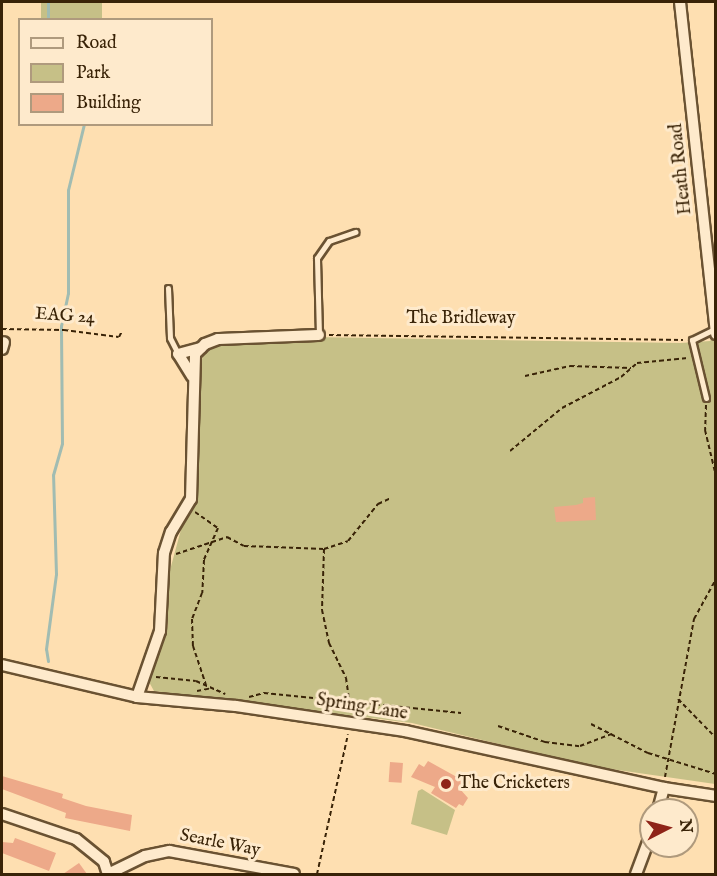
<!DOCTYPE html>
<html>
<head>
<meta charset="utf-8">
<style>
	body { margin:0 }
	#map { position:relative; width:717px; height:876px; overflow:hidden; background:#fedfb1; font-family:"IM FELL English",serif }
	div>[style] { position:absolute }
	.green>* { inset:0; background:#c6c087; transform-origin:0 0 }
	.stream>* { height:3px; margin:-1.5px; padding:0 1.5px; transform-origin:1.5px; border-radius:1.5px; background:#a1bcb2 }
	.building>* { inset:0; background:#eda989; transform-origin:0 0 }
	.path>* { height:2px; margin-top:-1px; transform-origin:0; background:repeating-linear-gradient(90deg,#392307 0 4.5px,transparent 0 7.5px) }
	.roads { filter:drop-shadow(2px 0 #6a5232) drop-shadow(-2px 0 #6a5232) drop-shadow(0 2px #6a5232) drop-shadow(0 -2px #6a5232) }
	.service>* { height:5px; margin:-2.5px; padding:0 2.5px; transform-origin:2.5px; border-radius:2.5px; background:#feeacc }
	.minor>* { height:10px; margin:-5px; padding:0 5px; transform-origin:5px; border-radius:5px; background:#feeacc }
	.dots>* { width:16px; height:16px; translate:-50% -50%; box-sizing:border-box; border:3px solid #feeacc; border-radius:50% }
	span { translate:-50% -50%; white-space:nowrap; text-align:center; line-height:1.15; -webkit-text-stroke:6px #feeacc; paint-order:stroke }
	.street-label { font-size:18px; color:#392307 }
	.poi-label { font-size:18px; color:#392307 }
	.left { translate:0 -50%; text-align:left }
	.frame { position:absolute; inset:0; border:3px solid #392307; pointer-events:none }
	.legend { position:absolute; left:18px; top:18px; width:195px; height:108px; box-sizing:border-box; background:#feeacc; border:2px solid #af9a7d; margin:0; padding:8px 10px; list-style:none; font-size:18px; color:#392307 }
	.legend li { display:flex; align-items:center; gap:12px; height:30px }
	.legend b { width:30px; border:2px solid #af9a7d }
	.north { position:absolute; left:639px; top:798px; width:60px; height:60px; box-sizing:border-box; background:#feeacc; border:2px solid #af9a7d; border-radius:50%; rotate:84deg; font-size:16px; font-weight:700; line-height:24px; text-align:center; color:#392307 }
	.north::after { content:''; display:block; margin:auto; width:21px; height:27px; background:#8f2418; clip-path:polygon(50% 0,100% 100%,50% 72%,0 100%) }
</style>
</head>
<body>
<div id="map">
	<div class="green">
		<i style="left:41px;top:2px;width:61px;height:17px"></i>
		<i style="clip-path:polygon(715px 335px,715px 784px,590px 766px,412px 723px,154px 691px,149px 682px,168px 625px,167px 581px,182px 526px,196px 500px,197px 393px,200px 363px,208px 346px,311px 337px,681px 343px,710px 341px)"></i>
		<i style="clip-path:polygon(422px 789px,455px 810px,447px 835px,411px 824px,418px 791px)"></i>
	</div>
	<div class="stream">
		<i style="left:48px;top:20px;width:18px;rotate:-90deg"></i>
		<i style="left:48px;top:661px;width:12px;rotate:-99deg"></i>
		<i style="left:46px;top:649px;width:76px;rotate:-82.4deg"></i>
		<i style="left:56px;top:574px;width:99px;rotate:-91.7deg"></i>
		<i style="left:53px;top:475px;width:33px;rotate:-74deg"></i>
		<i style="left:62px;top:443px;width:117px;rotate:-90.5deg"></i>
		<i style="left:61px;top:326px;width:34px;rotate:-78deg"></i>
		<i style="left:68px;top:293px;width:103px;rotate:-90deg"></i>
		<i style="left:68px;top:190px;width:68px;rotate:-76.4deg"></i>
	</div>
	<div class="building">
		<i style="clip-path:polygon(595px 497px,596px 520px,556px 522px,554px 507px,576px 505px,583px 503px,583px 498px)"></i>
		<i style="clip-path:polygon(428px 761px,464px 781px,460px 789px,468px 798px,463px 806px,459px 804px,456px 808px,431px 793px,435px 787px,411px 777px,419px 764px,424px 767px)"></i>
		<i style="left:390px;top:762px;width:13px;height:20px;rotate:4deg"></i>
		<i style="clip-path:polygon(2px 776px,63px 794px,62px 798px,86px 806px,132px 815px,130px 831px,65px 818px,66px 813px,2px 789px)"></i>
		<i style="clip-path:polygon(15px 838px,56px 853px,49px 871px,2px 853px,2px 842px,13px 843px)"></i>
		<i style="clip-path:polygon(79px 863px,87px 874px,63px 874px)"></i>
	</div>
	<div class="path">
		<i style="left:2px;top:329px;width:62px;rotate:0.9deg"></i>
		<i style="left:64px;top:330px;width:55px;rotate:7.3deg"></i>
		<i style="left:119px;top:337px;width:7px;rotate:-63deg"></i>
		<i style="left:329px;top:335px;width:354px;rotate:0.8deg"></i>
		<i style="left:525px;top:376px;width:46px;rotate:-12.5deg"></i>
		<i style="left:570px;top:366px;width:61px;rotate:1.9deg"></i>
		<i style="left:706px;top:405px;width:25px;rotate:92deg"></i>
		<i style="left:705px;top:430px;width:47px;rotate:76.6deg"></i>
		<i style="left:510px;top:451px;width:67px;rotate:-39.6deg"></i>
		<i style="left:562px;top:408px;width:67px;rotate:-27.7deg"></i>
		<i style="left:621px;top:377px;width:21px;rotate:-41deg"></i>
		<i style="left:637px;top:363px;width:51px;rotate:-5.6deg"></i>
		<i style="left:195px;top:512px;width:28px;rotate:35deg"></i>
		<i style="left:218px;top:528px;width:35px;rotate:114deg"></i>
		<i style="left:204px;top:560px;width:33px;rotate:93deg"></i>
		<i style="left:202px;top:593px;width:28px;rotate:111deg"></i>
		<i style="left:192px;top:619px;width:27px;rotate:88deg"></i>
		<i style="left:193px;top:646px;width:41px;rotate:71.6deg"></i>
		<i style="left:324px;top:549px;width:61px;rotate:91.9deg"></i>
		<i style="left:322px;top:610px;width:34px;rotate:78deg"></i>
		<i style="left:329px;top:643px;width:39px;rotate:64deg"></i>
		<i style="left:346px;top:678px;width:35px;rotate:82deg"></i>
		<i style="left:176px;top:554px;width:54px;rotate:-18.4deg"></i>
		<i style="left:227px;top:537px;width:19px;rotate:28deg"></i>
		<i style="left:244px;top:546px;width:80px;rotate:2.1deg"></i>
		<i style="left:324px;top:549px;width:25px;rotate:-18deg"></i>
		<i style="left:348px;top:541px;width:48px;rotate:-51deg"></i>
		<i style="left:378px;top:504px;width:14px;rotate:-25deg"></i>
		<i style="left:156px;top:677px;width:40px;rotate:5.7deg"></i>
		<i style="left:196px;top:681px;width:32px;rotate:24deg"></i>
		<i style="left:197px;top:691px;width:15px;rotate:-11deg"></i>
		<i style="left:249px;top:697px;width:16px;rotate:-15deg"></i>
		<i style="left:264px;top:693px;width:198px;rotate:5.8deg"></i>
		<i style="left:678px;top:699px;width:54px;rotate:45.7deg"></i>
		<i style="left:591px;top:724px;width:64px;rotate:27deg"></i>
		<i style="left:648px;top:753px;width:71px;rotate:17.2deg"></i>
		<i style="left:498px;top:726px;width:50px;rotate:18.8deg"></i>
		<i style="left:545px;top:742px;width:35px;rotate:7deg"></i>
		<i style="left:580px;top:746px;width:34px;rotate:-21deg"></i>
		<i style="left:665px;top:777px;width:161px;rotate:-79.6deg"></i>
		<i style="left:694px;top:619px;width:46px;rotate:-61.2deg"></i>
		<i style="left:317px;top:874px;width:143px;rotate:-77.5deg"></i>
	</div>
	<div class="roads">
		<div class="service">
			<i style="left:168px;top:288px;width:50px;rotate:87.7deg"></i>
			<i style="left:170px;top:338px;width:18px;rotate:63deg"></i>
			<i style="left:319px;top:335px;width:77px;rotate:-91.5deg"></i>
			<i style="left:317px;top:258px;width:21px;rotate:-55deg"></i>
			<i style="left:329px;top:241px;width:28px;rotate:-19deg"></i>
			<i style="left:706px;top:398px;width:60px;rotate:-103.6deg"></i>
			<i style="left:692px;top:340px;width:25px;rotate:-26deg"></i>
		</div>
		<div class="minor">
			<i style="left:680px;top:2px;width:334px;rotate:83.8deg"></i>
			<i style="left:2px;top:349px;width:7px;rotate:-74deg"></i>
			<i style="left:192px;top:376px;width:26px;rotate:-122deg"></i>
			<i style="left:178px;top:354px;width:24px;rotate:-15deg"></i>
			<i style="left:2px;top:665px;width:139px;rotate:13.3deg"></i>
			<i style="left:137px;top:697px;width:99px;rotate:5.2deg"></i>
			<i style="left:236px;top:706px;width:171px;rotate:8.4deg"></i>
			<i style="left:405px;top:731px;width:265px;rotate:12.4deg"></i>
			<i style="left:664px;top:788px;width:53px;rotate:8.7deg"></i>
			<i style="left:137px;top:697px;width:70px;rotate:-70.8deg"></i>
			<i style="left:160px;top:631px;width:78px;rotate:-87.1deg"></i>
			<i style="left:164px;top:553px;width:22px;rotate:-72deg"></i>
			<i style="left:171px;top:532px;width:39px;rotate:-59deg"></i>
			<i style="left:191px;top:499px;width:145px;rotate:-88.4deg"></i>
			<i style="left:195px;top:354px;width:14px;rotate:-45deg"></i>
			<i style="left:205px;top:344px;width:14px;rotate:-21deg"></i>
			<i style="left:218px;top:339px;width:101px;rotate:-2.3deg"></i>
			<i style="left:658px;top:810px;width:23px;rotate:-75deg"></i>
			<i style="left:2px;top:814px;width:78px;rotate:18.7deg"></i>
			<i style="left:76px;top:839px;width:36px;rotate:39deg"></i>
			<i style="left:104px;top:862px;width:13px;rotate:72deg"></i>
			<i style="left:108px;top:874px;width:41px;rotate:-25.9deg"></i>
			<i style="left:145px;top:856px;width:25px;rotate:-12deg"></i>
			<i style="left:169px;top:851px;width:127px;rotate:10.4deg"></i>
			<i style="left:636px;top:874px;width:43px;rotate:-69.4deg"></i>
		</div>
	</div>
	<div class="dots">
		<i style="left:446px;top:784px;background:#8f2418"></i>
	</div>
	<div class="street-label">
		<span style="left:682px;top:169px;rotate:-96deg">Heath Road</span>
		<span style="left:65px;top:317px;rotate:4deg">EAG 24</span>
		<span style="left:461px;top:319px">The Bridleway</span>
		<span style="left:362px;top:708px;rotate:9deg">Spring Lane</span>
		<span style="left:220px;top:844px;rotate:11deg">Searle Way</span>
	</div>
	<div class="poi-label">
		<span class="left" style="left:458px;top:784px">The Cricketers</span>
	</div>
	<div class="frame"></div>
	<ul class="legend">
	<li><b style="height:8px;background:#feeacc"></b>Road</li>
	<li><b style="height:16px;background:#c6c087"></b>Park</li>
	<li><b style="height:16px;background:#eda989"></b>Building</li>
	</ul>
	<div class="north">N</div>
</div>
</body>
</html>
